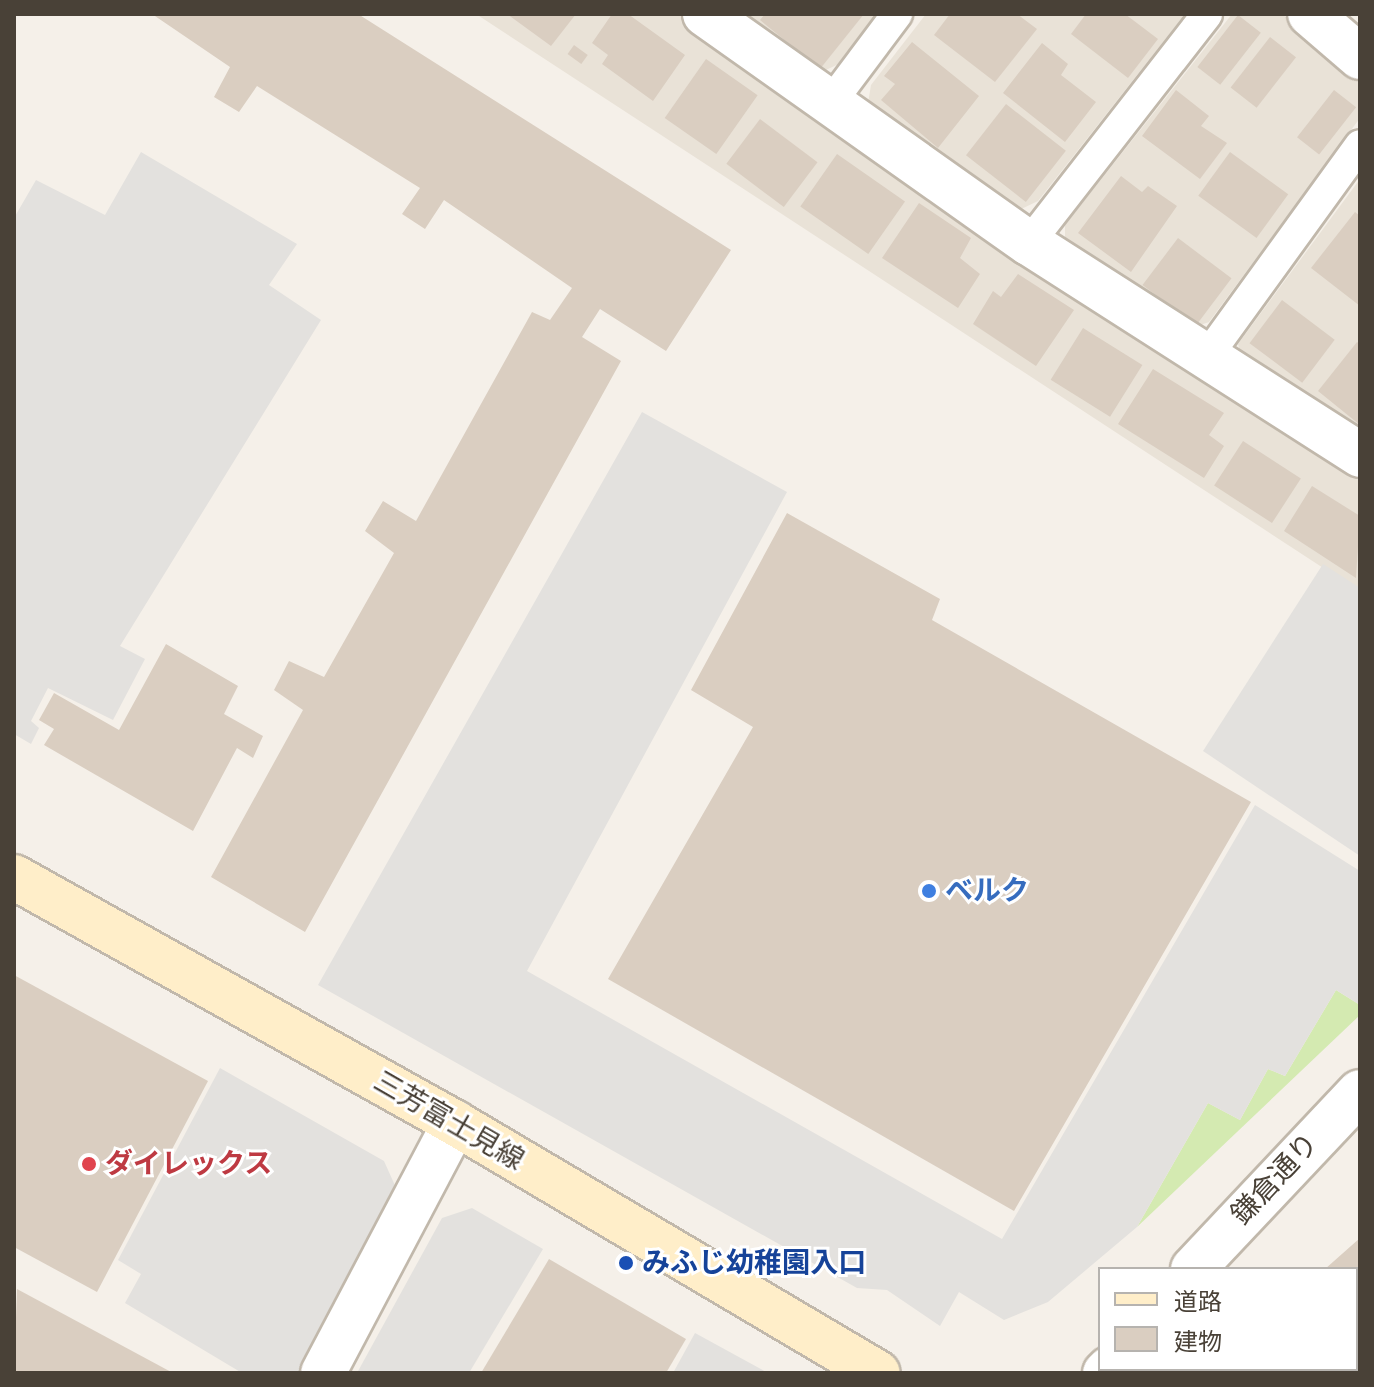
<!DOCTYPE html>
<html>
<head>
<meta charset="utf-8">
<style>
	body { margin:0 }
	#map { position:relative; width:1374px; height:1387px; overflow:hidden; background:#f5f0e9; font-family:"Work Sans","Noto Sans JP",sans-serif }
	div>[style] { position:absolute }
	.residential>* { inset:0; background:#e9e2d7 }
	.green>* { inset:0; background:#d4eab1 }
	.parking>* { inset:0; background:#e3e1de }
	.building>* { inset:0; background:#dacec1; transform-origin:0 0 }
	.roads { filter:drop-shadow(2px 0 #c1b8ab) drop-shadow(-2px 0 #c1b8ab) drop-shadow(0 2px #c1b8ab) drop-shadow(0 -2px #c1b8ab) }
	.service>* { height:30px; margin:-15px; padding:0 15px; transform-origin:15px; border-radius:15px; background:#fff }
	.minor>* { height:44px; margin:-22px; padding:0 22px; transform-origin:22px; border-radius:22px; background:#fff }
	.tertiary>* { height:44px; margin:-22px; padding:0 22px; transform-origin:22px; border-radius:22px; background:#fff }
	.secondary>* { height:44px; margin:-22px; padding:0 22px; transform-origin:22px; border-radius:22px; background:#ffeec9 }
	.dots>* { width:22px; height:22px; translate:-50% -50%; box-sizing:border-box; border:4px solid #fff; border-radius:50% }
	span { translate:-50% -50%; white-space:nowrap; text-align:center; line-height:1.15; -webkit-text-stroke:6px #fff; paint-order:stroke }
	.shop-label { font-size:28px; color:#366cbe; font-weight:700 }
	.left { translate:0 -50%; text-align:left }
	.street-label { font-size:28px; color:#494137 }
	.health-label { font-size:28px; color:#be3a42; font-weight:700 }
	.transit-label { font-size:28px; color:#164399; font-weight:700 }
	.frame { position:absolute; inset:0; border:16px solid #494137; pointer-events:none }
	.legend { position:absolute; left:1098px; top:1267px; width:260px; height:104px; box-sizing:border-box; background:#fff; border:2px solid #b6b3af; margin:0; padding:10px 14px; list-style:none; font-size:24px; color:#494137 }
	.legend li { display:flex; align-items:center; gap:16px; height:40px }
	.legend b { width:40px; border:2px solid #b6b3af }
</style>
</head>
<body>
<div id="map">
	<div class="residential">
		<i style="clip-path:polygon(476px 14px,679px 14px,1003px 243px,1360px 474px,1360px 592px)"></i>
		<i style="clip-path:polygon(732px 14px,880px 14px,841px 63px,817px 74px)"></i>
		<i style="clip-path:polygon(926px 14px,1185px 14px,1038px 201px,1015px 212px,867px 109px,871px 85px)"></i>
		<i style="clip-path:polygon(1232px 14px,1282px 14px,1360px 79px,1360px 118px,1209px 322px,1192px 328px,1065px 246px,1065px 225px)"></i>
		<i style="clip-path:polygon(1360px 179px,1360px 438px,1242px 359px,1238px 344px)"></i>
	</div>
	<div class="green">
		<i style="clip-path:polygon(1336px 990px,1360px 1005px,1360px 1015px,1137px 1227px,1208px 1103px,1240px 1120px,1268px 1069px,1285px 1076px)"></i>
	</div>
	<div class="parking">
		<i style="clip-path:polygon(141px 152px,297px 244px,269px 285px,321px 320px,120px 646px,145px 659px,113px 720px,48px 688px,31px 721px,39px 728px,31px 744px,14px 734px,14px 218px,36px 180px,105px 215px)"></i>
		<i style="clip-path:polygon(642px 412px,787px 492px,527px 971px,1002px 1239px,1255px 805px,1360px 871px,1360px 1005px,1336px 990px,1285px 1076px,1268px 1069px,1240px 1120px,1208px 1103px,1137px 1227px,1048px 1302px,1004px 1320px,959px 1292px,940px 1326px,887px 1290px,857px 1288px,318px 985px)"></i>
		<i style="clip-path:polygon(1323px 564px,1360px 588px,1360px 856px,1203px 751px)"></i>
		<i style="clip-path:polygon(220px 1068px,384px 1161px,397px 1190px,298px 1373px,242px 1373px,125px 1303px,141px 1274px,118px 1260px)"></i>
		<i style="clip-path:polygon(472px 1208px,543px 1249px,469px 1373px,357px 1373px,442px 1218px)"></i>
		<i style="clip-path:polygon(695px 1333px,768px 1373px,673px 1373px)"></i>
	</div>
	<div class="building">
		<i style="clip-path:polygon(152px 14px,358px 14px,731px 250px,666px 351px,600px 309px,582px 337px,621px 361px,305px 932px,211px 877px,303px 710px,274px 690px,289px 661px,324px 677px,394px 553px,365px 531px,383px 501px,416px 521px,532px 312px,550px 320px,572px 288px,444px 200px,425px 229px,402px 214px,420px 188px,257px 86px,239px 112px,214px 97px,230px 67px)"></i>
		<i style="clip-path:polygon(507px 14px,576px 14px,551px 46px)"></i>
		<i style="clip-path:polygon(612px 14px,628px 14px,685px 55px,653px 101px,602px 64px,608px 55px,592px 43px)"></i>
		<i style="clip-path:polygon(765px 14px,864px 14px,820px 69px,760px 20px)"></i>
		<i style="clip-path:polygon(950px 14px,1017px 14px,1037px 29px,995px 82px,934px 35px)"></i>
		<i style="clip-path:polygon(1086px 14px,1125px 14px,1158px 39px,1128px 78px,1071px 34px)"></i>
		<i style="left:1238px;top:15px;width:29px;height:66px;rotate:38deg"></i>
		<i style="left:1270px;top:37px;width:33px;height:64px;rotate:38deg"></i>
		<i style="clip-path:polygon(912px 42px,979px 96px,938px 148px,881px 100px,895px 84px,884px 76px)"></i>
		<i style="clip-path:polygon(1042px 43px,1068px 64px,1061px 75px,1096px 102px,1065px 142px,1003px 93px)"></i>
		<i style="left:574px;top:45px;width:17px;height:11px;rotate:36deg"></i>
		<i style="left:706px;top:59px;width:63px;height:72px;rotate:35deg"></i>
		<i style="clip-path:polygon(1176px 90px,1209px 116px,1201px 126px,1227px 143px,1200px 179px,1142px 136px)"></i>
		<i style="left:1334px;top:90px;width:28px;height:60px;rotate:38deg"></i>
		<i style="left:1006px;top:104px;width:76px;height:65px;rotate:38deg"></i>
		<i style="left:760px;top:119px;width:72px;height:56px;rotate:37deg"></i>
		<i style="left:1230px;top:152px;width:72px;height:54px;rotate:36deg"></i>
		<i style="left:837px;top:154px;width:83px;height:64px;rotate:35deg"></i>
		<i style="clip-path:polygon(1121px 176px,1142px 192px,1148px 186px,1177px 206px,1131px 272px,1078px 233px)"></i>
		<i style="clip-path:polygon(919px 203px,971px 238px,960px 258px,980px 274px,958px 308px,882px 258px)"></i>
		<i style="clip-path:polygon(1355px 212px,1360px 216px,1360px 306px,1311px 268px)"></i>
		<i style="left:1178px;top:238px;width:67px;height:59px;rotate:37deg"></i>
		<i style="clip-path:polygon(1018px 274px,1074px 310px,1036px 366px,973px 324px,993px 291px,1001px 297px)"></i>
		<i style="left:1282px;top:300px;width:66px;height:54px;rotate:37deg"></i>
		<i style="left:1083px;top:328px;width:70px;height:61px;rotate:32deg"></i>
		<i style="clip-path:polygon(1357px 342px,1360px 344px,1360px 425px,1318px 391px)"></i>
		<i style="clip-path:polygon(1153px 369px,1224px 413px,1209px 435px,1224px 446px,1204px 478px,1118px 424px)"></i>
		<i style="left:1243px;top:441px;width:69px;height:53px;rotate:33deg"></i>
		<i style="clip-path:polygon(1312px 486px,1360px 516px,1356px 578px,1284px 531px)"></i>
		<i style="clip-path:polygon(787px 513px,940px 599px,932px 620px,1251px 802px,1014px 1211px,608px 979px,753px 727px,691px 690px)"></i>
		<i style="clip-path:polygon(166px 644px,238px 686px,224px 714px,263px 736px,253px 758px,237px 748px,193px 831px,44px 745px,54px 729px,39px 720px,54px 693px,119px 730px)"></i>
		<i style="clip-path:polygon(14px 975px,208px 1081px,97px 1292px,14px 1247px)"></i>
		<i style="clip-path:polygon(1360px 1238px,1360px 1373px,1297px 1373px,1294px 1369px,1356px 1369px,1356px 1269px,1325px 1269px)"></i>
		<i style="clip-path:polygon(549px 1259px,686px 1339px,666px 1373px,481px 1373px)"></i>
		<i style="clip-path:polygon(17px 1289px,173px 1373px,14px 1373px)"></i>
	</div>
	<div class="roads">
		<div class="service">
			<i style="left:829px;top:105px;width:114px;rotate:-53.2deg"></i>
			<i style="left:1029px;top:243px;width:290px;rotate:-52.1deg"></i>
			<i style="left:1208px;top:355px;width:259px;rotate:-54.1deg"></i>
		</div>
		<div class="minor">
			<i style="left:705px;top:14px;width:397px;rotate:35.3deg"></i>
			<i style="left:1029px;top:243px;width:393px;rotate:32.6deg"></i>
			<i style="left:1310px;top:14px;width:66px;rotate:40.7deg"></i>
			<i style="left:323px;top:1373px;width:283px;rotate:-62.2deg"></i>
		</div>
		<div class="tertiary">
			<i style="left:1193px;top:1269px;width:243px;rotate:-46.7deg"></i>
			<i style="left:1105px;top:1373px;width:6px;rotate:-45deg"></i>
		</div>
		<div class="secondary">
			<i style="left:14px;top:877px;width:505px;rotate:29.15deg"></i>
			<i style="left:455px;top:1123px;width:491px;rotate:30.6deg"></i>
		</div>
	</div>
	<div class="dots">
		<i style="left:929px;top:891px;background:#3f7fe0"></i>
		<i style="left:89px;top:1164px;background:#e0444e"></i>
		<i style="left:626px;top:1263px;background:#1a4fb4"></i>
	</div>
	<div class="shop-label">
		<span class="left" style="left:945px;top:891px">ベルク</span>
	</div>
	<div class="street-label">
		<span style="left:449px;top:1121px;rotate:30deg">三芳富士見線</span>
		<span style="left:1275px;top:1179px;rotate:-47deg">鎌倉通り</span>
	</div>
	<div class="health-label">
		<span class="left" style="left:105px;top:1164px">ダイレックス</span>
	</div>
	<div class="transit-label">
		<span class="left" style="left:642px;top:1263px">みふじ幼稚園入口</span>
	</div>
	<div class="frame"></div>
	<ul class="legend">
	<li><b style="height:10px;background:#ffeec9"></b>道路</li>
	<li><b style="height:22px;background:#dacec1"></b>建物</li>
	</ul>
</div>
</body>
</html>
